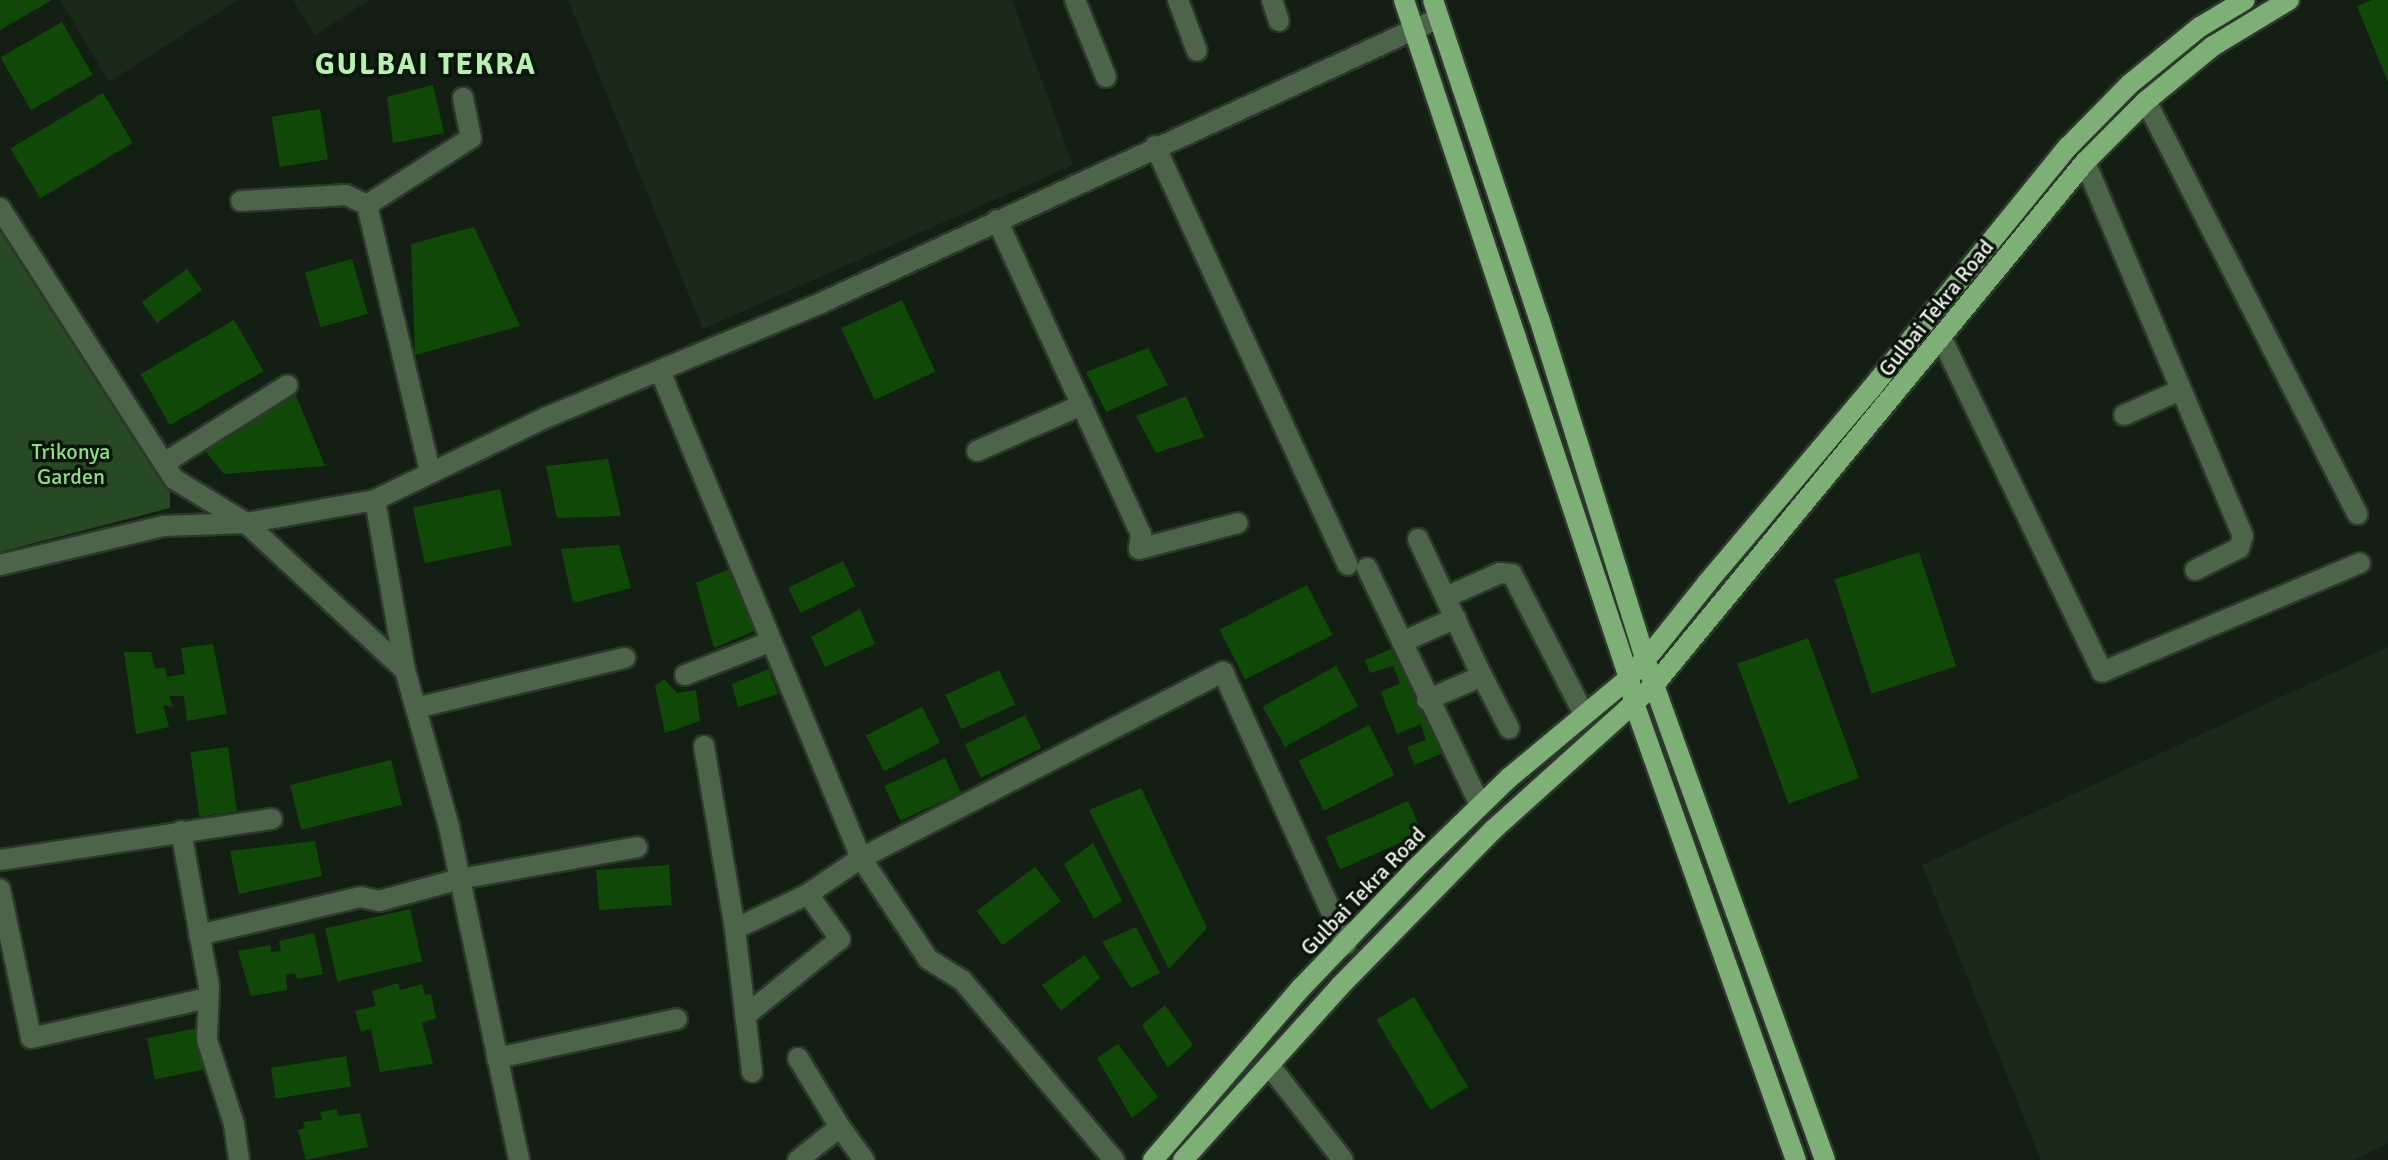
<!DOCTYPE html>
<html>
<head>
<meta charset="utf-8">
<style>
	body { margin:0 }
	#map { position:relative; width:2388px; height:1160px; overflow:hidden; background:#131f12; font-family:Signika,sans-serif }
	div>[style] { position:absolute }
	.built>* { inset:0; background:#1a2a18 }
	.green>* { inset:0; background:#274923 }
	.building>* { inset:0; background:#104907; transform-origin:0 0 }
	.roads { filter:drop-shadow(2px 0 #2d382c) drop-shadow(-2px 0 #2d382c) drop-shadow(0 2px #2d382c) drop-shadow(0 -2px #2d382c) }
	.minor>* { height:20px; margin:-10px; padding:0 10px; transform-origin:10px; border-radius:10px; background:#4d644a }
	.major>* { height:20px; margin:-10px; padding:0 10px; transform-origin:10px; border-radius:10px; background:#7eaf77 }
	span { translate:-50% -50%; white-space:nowrap; text-align:center; line-height:1.15; -webkit-text-stroke:7px #0a1509; paint-order:stroke }
	.street-label { font-size:22px; color:#eaf2e9 }
	.park-label { font-size:22px; color:#8fdc85 }
	.district-label { font-size:30px; color:#b9efb1; font-weight:700; letter-spacing:2px }
</style>
</head>
<body>
<div id="map">
	<div class="built">
		<i style="clip-path:polygon(60px 0,238px 0,109px 82px)"></i>
		<i style="clip-path:polygon(293px 0,369px 0,315px 35px)"></i>
		<i style="clip-path:polygon(568px 0,1012px 0,1073px 165px,703px 329px)"></i>
		<i style="clip-path:polygon(2388px 647px,2388px 1143px,2354px 1160px,2041px 1160px,1922px 865px)"></i>
	</div>
	<div class="green">
		<i style="clip-path:polygon(0 225px,170px 488px,170px 508px,0 552px)"></i>
	</div>
	<div class="building">
		<i style="clip-path:polygon(0 0,52px 0,0 30px)"></i>
		<i style="clip-path:polygon(2372px 0,2388px 0,2388px 82px,2357px 6px)"></i>
		<i style="left:62px;top:22px;width:61px;height:71px;rotate:60deg"></i>
		<i style="clip-path:polygon(433px 85px,444px 133px,393px 143px,387px 97px)"></i>
		<i style="left:103px;top:93px;width:58px;height:108px;rotate:59deg"></i>
		<i style="left:320px;top:109px;width:51px;height:49px;rotate:81deg"></i>
		<i style="clip-path:polygon(474px 227px,520px 326px,415px 355px,411px 244px)"></i>
		<i style="left:352px;top:259px;width:57px;height:49px;rotate:74deg"></i>
		<i style="left:187px;top:269px;width:26px;height:56px;rotate:54deg"></i>
		<i style="left:902px;top:300px;width:79px;height:67px;rotate:65deg"></i>
		<i style="left:234px;top:320px;width:59px;height:108px;rotate:60deg"></i>
		<i style="clip-path:polygon(1148px 348px,1168px 385px,1106px 412px,1086px 372px)"></i>
		<i style="clip-path:polygon(294px 391px,325px 466px,224px 474px,201px 446px)"></i>
		<i style="clip-path:polygon(1186px 396px,1204px 437px,1156px 453px,1136px 416px)"></i>
		<i style="clip-path:polygon(608px 459px,621px 516px,557px 518px,546px 466px)"></i>
		<i style="left:500px;top:489px;width:57px;height:89px;rotate:78deg"></i>
		<i style="clip-path:polygon(619px 545px,631px 588px,573px 603px,561px 549px)"></i>
		<i style="left:1919px;top:552px;width:120px;height:89px;rotate:72deg"></i>
		<i style="left:843px;top:561px;width:28px;height:61px;rotate:64deg"></i>
		<i style="clip-path:polygon(730px 569px,754px 631px,714px 648px,696px 583px)"></i>
		<i style="left:1307px;top:585px;width:56px;height:98px;rotate:63deg"></i>
		<i style="clip-path:polygon(860px 609px,875px 644px,825px 667px,811px 637px)"></i>
		<i style="left:1808px;top:638px;width:149px;height:75px;rotate:70deg"></i>
		<i style="clip-path:polygon(213px 644px,227px 714px,187px 721px,184px 696px,169px 696px,173px 707px,163px 705px,169px 727px,136px 734px,124px 652px,151px 652px,155px 669px,165px 667px,167px 677px,185px 674px,181px 648px)"></i>
		<i style="clip-path:polygon(1391px 649px,1445px 752px,1415px 765px,1407px 747px,1426px 740px,1421px 724px,1397px 734px,1381px 692px,1400px 683px,1393px 666px,1370px 673px,1365px 660px)"></i>
		<i style="left:1336px;top:666px;width:46px;height:84px;rotate:61deg"></i>
		<i style="clip-path:polygon(769px 669px,778px 694px,738px 707px,732px 684px)"></i>
		<i style="left:999px;top:670px;width:38px;height:59px;rotate:65deg"></i>
		<i style="clip-path:polygon(664px 679px,677px 693px,696px 690px,700px 721px,665px 733px,655px 686px)"></i>
		<i style="left:922px;top:707px;width:40px;height:63px;rotate:63deg"></i>
		<i style="left:1025px;top:715px;width:37px;height:67px;rotate:64deg"></i>
		<i style="left:1369px;top:725px;width:56px;height:79px;rotate:63deg"></i>
		<i style="left:228px;top:747px;width:65px;height:38px;rotate:82deg"></i>
		<i style="left:945px;top:758px;width:38px;height:67px;rotate:65deg"></i>
		<i style="left:391px;top:760px;width:46px;height:104px;rotate:76deg"></i>
		<i style="clip-path:polygon(1141px 788px,1207px 928px,1169px 969px,1089px 810px)"></i>
		<i style="left:1408px;top:801px;width:35px;height:90px;rotate:66deg"></i>
		<i style="clip-path:polygon(315px 841px,322px 876px,239px 894px,230px 851px)"></i>
		<i style="clip-path:polygon(1093px 843px,1122px 901px,1094px 919px,1064px 864px)"></i>
		<i style="left:669px;top:865px;width:40px;height:73px;rotate:86deg"></i>
		<i style="left:1035px;top:867px;width:43px;height:73px;rotate:53deg"></i>
		<i style="left:410px;top:909px;width:54px;height:87px;rotate:77deg"></i>
		<i style="clip-path:polygon(1136px 927px,1160px 973px,1131px 988px,1102px 942px)"></i>
		<i style="clip-path:polygon(314px 933px,323px 974px,297px 979px,295px 973px,286px 975px,287px 990px,251px 996px,238px 951px,271px 945px,271px 952px,281px 951px,279px 941px)"></i>
		<i style="clip-path:polygon(1085px 955px,1100px 978px,1061px 1011px,1042px 985px)"></i>
		<i style="clip-path:polygon(398px 983px,400px 990px,422px 984px,425px 995px,431px 994px,436px 1018px,422px 1023px,433px 1064px,380px 1072px,371px 1029px,361px 1032px,355px 1011px,376px 1006px,372px 991px)"></i>
		<i style="left:1414px;top:997px;width:105px;height:44px;rotate:59deg"></i>
		<i style="clip-path:polygon(1165px 1005px,1193px 1045px,1168px 1068px,1142px 1025px)"></i>
		<i style="left:198px;top:1028px;width:42px;height:52px;rotate:79deg"></i>
		<i style="clip-path:polygon(1118px 1044px,1158px 1097px,1132px 1118px,1097px 1058px)"></i>
		<i style="left:346px;top:1056px;width:31px;height:76px;rotate:81deg"></i>
		<i style="clip-path:polygon(337px 1109px,339px 1116px,360px 1113px,368px 1147px,306px 1160px,298px 1130px,305px 1128px,303px 1122px,322px 1120px,320px 1112px)"></i>
	</div>
	<div class="roads">
		<div class="minor">
			<i style="left:1075px;top:0;width:83px;rotate:68.1deg"></i>
			<i style="left:1178px;top:0;width:54px;rotate:69.6deg"></i>
			<i style="left:1272px;top:0;width:22px;rotate:72deg"></i>
			<i style="left:2146px;top:101px;width:464px;rotate:62.9deg"></i>
			<i style="left:1155px;top:146px;width:461px;rotate:65.3deg"></i>
			<i style="left:2085px;top:162px;width:406px;rotate:67.1deg"></i>
			<i style="left:2243px;top:536px;width:13px;rotate:108deg"></i>
			<i style="left:2239px;top:548px;width:49px;rotate:153.4deg"></i>
			<i style="left:241px;top:201px;width:105px;rotate:-3.3deg"></i>
			<i style="left:346px;top:195px;width:23px;rotate:25deg"></i>
			<i style="left:367px;top:205px;width:124px;rotate:-32.8deg"></i>
			<i style="left:471px;top:138px;width:41px;rotate:-101.3deg"></i>
			<i style="left:367px;top:205px;width:273px;rotate:76.7deg"></i>
			<i style="left:0;top:208px;width:322px;rotate:57.3deg"></i>
			<i style="left:174px;top:479px;width:84px;rotate:31.4deg"></i>
			<i style="left:246px;top:523px;width:217px;rotate:42.8deg"></i>
			<i style="left:997px;top:220px;width:345px;rotate:65.4deg"></i>
			<i style="left:1141px;top:534px;width:15px;rotate:98deg"></i>
			<i style="left:1139px;top:549px;width:102px;rotate:-14.7deg"></i>
			<i style="left:1942px;top:339px;width:369px;rotate:64.3deg"></i>
			<i style="left:2102px;top:672px;width:280px;rotate:-22.9deg"></i>
			<i style="left:660px;top:371px;width:527px;rotate:67.57deg"></i>
			<i style="left:861px;top:858px;width:121px;rotate:56.4deg"></i>
			<i style="left:928px;top:959px;width:40px;rotate:32deg"></i>
			<i style="left:962px;top:980px;width:236px;rotate:49.8deg"></i>
			<i style="left:2124px;top:415px;width:61px;rotate:-24.1deg"></i>
			<i style="left:977px;top:451px;width:115px;rotate:-23.7deg"></i>
			<i style="left:164px;top:463px;width:146px;rotate:-32.2deg"></i>
			<i style="left:375px;top:500px;width:173px;rotate:80deg"></i>
			<i style="left:405px;top:670px;width:163px;rotate:74.3deg"></i>
			<i style="left:449px;top:827px;width:340px;rotate:78.1deg"></i>
			<i style="left:1418px;top:539px;width:151px;rotate:65deg"></i>
			<i style="left:0;top:565px;width:169px;rotate:-13.4deg"></i>
			<i style="left:164px;top:526px;width:82px;rotate:-2.1deg"></i>
			<i style="left:246px;top:523px;width:131px;rotate:-10.1deg"></i>
			<i style="left:375px;top:500px;width:189px;rotate:-25.8deg"></i>
			<i style="left:545px;top:418px;width:301px;rotate:-22.6deg"></i>
			<i style="left:823px;top:302px;width:678px;rotate:-24.75deg"></i>
			<i style="left:1367px;top:568px;width:263px;rotate:64.5deg"></i>
			<i style="left:1446px;top:597px;width:59px;rotate:-24deg"></i>
			<i style="left:1500px;top:573px;width:12px;rotate:5deg"></i>
			<i style="left:1512px;top:574px;width:157px;rotate:62.8deg"></i>
			<i style="left:1402px;top:642px;width:59px;rotate:-24deg"></i>
			<i style="left:685px;top:675px;width:93px;rotate:-21.3deg"></i>
			<i style="left:1427px;top:700px;width:60px;rotate:-23.6deg"></i>
			<i style="left:1482px;top:676px;width:59px;rotate:62.6deg"></i>
			<i style="left:416px;top:708px;width:215px;rotate:-13.5deg"></i>
			<i style="left:704px;top:746px;width:186px;rotate:80.4deg"></i>
			<i style="left:735px;top:929px;width:81px;rotate:-25.6deg"></i>
			<i style="left:808px;top:894px;width:64px;rotate:-34.2deg"></i>
			<i style="left:861px;top:858px;width:407px;rotate:-27.2deg"></i>
			<i style="left:1223px;top:672px;width:299px;rotate:65.7deg"></i>
			<i style="left:181px;top:831px;width:158px;rotate:79.8deg"></i>
			<i style="left:209px;top:987px;width:53px;rotate:92.2deg"></i>
			<i style="left:207px;top:1040px;width:88px;rotate:72.2deg"></i>
			<i style="left:234px;top:1124px;width:36px;rotate:82deg"></i>
			<i style="left:0;top:860px;width:275px;rotate:-8.6deg"></i>
			<i style="left:0;top:889px;width:152px;rotate:78.2deg"></i>
			<i style="left:31px;top:1038px;width:180px;rotate:-12.8deg"></i>
			<i style="left:735px;top:929px;width:144px;rotate:83.2deg"></i>
			<i style="left:199px;top:935px;width:166px;rotate:-13.2deg"></i>
			<i style="left:361px;top:897px;width:18px;rotate:13deg"></i>
			<i style="left:379px;top:901px;width:84px;rotate:-15.2deg"></i>
			<i style="left:460px;top:879px;width:180px;rotate:-10.2deg"></i>
			<i style="left:745px;top:1016px;width:122px;rotate:-39deg"></i>
			<i style="left:840px;top:939px;width:55px;rotate:-125.4deg"></i>
			<i style="left:497px;top:1058px;width:184px;rotate:-12.2deg"></i>
			<i style="left:798px;top:1058px;width:81px;rotate:58.7deg"></i>
			<i style="left:1269px;top:1065px;width:120px;rotate:52.1deg"></i>
			<i style="left:798px;top:1160px;width:53px;rotate:-38.2deg"></i>
			<i style="left:840px;top:1127px;width:41px;rotate:54deg"></i>
		</div>
		<div class="major">
			<i style="left:1433px;top:0;width:335px;rotate:71.6deg"></i>
			<i style="left:1539px;top:318px;width:356px;rotate:72.7deg"></i>
			<i style="left:1645px;top:658px;width:28px;rotate:72deg"></i>
			<i style="left:1654px;top:685px;width:27px;rotate:138deg"></i>
			<i style="left:1634px;top:703px;width:25px;rotate:-101deg"></i>
			<i style="left:1629px;top:678px;width:26px;rotate:-51deg"></i>
			<i style="left:1645px;top:658px;width:9px;rotate:-41deg"></i>
			<i style="left:1652px;top:652px;width:88px;rotate:-51.4deg"></i>
			<i style="left:1707px;top:583px;width:254px;rotate:-49.8deg"></i>
			<i style="left:1871px;top:389px;width:312px;rotate:-50.9deg"></i>
			<i style="left:2068px;top:147px;width:88px;rotate:-45.5deg"></i>
			<i style="left:2130px;top:84px;width:90px;rotate:-39.2deg"></i>
			<i style="left:2200px;top:27px;width:52px;rotate:-31deg"></i>
			<i style="left:1153px;top:1160px;width:228px;rotate:-49.3deg"></i>
			<i style="left:1302px;top:987px;width:163px;rotate:-46.2deg"></i>
			<i style="left:1415px;top:869px;width:131px;rotate:-44.1deg"></i>
			<i style="left:1509px;top:778px;width:156px;rotate:-39.8deg"></i>
			<i style="left:1629px;top:678px;width:714px;rotate:-108.36deg"></i>
			<i style="left:1183px;top:1160px;width:234px;rotate:-47.9deg"></i>
			<i style="left:1340px;top:986px;width:219px;rotate:-45.6deg"></i>
			<i style="left:1493px;top:830px;width:190px;rotate:-42deg"></i>
			<i style="left:1634px;top:703px;width:485px;rotate:70.5deg"></i>
			<i style="left:1825px;top:1160px;width:505px;rotate:-109.8deg"></i>
			<i style="left:1654px;top:685px;width:678px;rotate:-50.51deg"></i>
			<i style="left:2085px;top:162px;width:86px;rotate:-45deg"></i>
			<i style="left:2146px;top:101px;width:87px;rotate:-39.4deg"></i>
			<i style="left:2213px;top:46px;width:89px;rotate:-31.2deg"></i>
		</div>
	</div>
	<div class="street-label">
		<span style="left:1936px;top:308px;rotate:-51deg">Gulbai Tekra Road</span>
		<span style="left:1363px;top:891px;rotate:-46deg">Gulbai Tekra Road</span>
	</div>
	<div class="park-label">
		<span style="left:71px;top:464px">Trikonya<br>Garden</span>
	</div>
	<div class="district-label">
		<span style="left:426px;top:65px">GULBAI TEKRA</span>
	</div>
</div>
</body>
</html>
